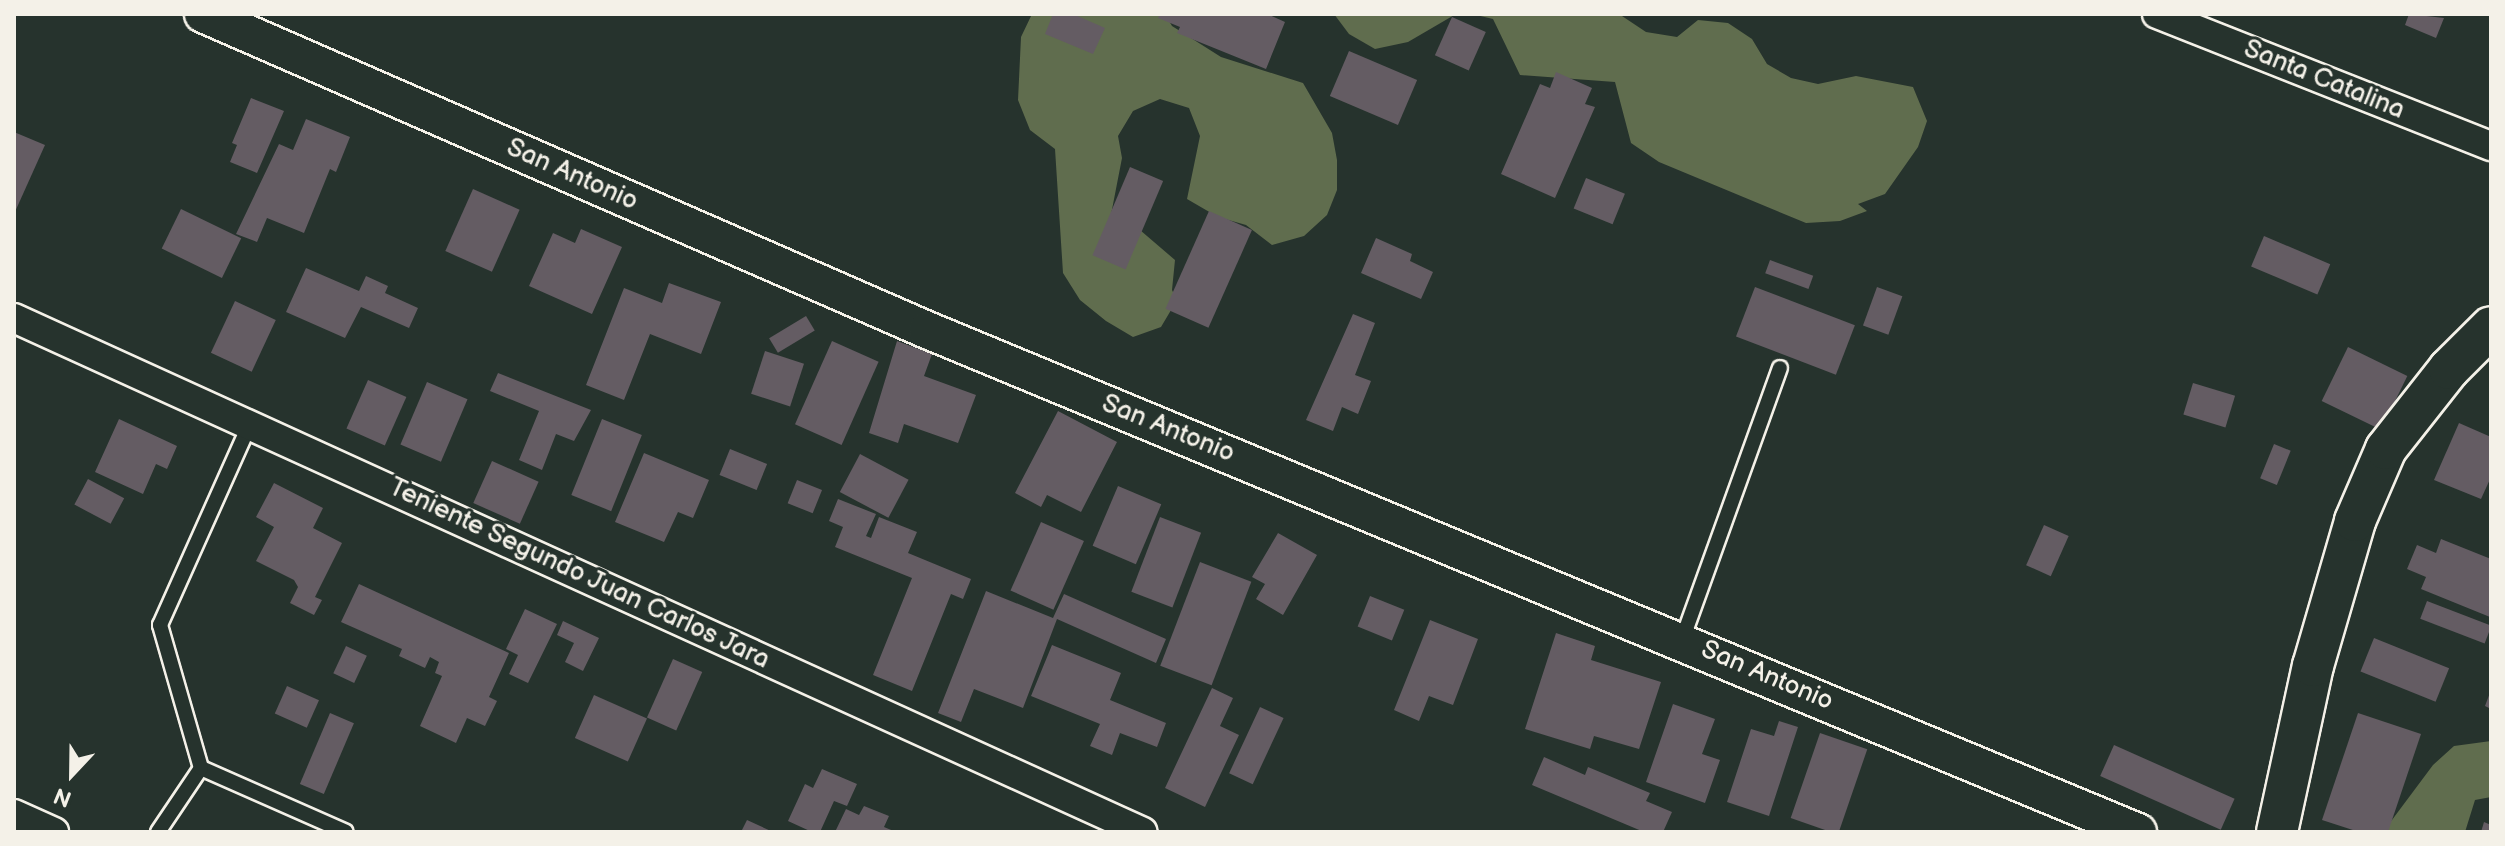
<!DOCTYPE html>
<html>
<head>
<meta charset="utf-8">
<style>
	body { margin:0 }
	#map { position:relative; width:2505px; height:846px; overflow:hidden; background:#26332d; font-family:"Balsamiq Sans",sans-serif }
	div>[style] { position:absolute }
	.green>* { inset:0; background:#606d4e }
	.building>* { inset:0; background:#645c63; transform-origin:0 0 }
	.roads { filter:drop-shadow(2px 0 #f4f1e8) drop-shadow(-2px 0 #f4f1e8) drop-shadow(0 2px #f4f1e8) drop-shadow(0 -2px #f4f1e8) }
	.service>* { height:14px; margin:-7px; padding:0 7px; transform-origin:7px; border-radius:7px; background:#26332d }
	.minor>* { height:28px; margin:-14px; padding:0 14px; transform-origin:14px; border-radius:14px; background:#26332d }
	.tertiary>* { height:36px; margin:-18px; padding:0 18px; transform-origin:18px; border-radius:18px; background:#26332d }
	.secondary>* { height:40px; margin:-20px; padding:0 20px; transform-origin:20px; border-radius:20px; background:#26332d }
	span { translate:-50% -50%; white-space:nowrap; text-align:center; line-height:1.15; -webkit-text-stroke:6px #26332d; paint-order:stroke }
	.street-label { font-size:26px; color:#f4f1e8 }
	.frame { position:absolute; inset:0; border:16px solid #f4f1e8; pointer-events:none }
	.north { position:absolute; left:32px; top:734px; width:80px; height:80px; -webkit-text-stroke:6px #26332d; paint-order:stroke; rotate:202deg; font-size:22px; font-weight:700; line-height:32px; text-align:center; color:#f4f1e8 }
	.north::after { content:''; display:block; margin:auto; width:28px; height:36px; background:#f4f1e8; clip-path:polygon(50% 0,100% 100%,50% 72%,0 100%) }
</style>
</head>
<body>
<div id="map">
	<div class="green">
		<i style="clip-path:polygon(1032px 14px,1165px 14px,1172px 26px,1221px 57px,1303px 83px,1332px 133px,1337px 160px,1337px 190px,1327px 215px,1304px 236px,1272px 245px,1246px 225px,1218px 217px,1187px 199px,1200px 136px,1189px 108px,1160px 99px,1133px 111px,1118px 136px,1122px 158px,1109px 225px,1140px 230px,1175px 260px,1172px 290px,1177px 300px,1161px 327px,1133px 337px,1106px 321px,1080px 300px,1063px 273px,1055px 149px,1030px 130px,1018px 100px,1021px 37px)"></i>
		<i style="clip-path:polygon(1334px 14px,1456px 14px,1408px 42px,1375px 49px,1349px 34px)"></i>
		<i style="clip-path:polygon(1472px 14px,1619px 14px,1646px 32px,1677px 37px,1698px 20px,1728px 23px,1752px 39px,1767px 64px,1791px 78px,1818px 84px,1856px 76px,1913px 87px,1927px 121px,1918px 147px,1885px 194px,1858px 204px,1867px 211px,1840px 221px,1806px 223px,1659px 162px,1631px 143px,1615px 82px,1520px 75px,1493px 19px)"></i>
		<i style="clip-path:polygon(2491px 741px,2491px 797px,2475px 800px,2465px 832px,2383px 832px,2433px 765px,2454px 746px)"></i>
	</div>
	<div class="building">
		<i style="clip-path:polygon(1053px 14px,1073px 14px,1105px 28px,1093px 54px,1045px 34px)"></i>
		<i style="clip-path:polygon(1160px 14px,1267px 14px,1285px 22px,1266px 69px,1177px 33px,1180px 27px,1158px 18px)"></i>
		<i style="clip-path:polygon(2409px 14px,2444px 18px,2436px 38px,2405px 25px)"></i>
		<i style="left:1452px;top:17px;width:37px;height:42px;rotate:24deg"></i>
		<i style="left:1349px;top:51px;width:74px;height:49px;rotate:23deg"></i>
		<i style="clip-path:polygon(1556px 72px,1592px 88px,1585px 104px,1595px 107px,1555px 198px,1501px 174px,1540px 84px,1550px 88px)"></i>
		<i style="clip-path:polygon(251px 98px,284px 111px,257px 173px,230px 162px,237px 145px,232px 143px)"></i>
		<i style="clip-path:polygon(306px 119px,350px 137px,336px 172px,330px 169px,304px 233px,267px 218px,257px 242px,236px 234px,279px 144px,293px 150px)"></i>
		<i style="clip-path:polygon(14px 132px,45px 145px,14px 214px)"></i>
		<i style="left:1130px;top:167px;width:36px;height:96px;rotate:23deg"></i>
		<i style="left:1586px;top:178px;width:42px;height:33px;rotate:22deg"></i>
		<i style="left:473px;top:189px;width:51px;height:68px;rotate:24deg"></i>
		<i style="left:181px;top:209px;width:67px;height:44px;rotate:26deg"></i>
		<i style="left:1209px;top:211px;width:47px;height:107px;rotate:24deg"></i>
		<i style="clip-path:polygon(581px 229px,622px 247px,592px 314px,529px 286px,553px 233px,575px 243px)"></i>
		<i style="left:2264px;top:236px;width:72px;height:33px;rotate:23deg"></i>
		<i style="clip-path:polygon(1376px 238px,1412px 254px,1410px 261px,1433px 272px,1421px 299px,1361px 273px)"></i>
		<i style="left:1770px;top:260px;width:46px;height:14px;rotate:20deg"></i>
		<i style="clip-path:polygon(306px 268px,359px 291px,366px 276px,388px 286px,385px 293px,418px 308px,409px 328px,361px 307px,345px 338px,286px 312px)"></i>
		<i style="clip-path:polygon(669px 283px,721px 302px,701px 354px,650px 334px,624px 400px,586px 385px,624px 288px,662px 303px)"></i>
		<i style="left:1755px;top:287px;width:107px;height:53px;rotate:21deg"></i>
		<i style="left:1877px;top:287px;width:27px;height:41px;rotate:20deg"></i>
		<i style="left:235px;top:301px;width:45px;height:57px;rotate:25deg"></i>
		<i style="clip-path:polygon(1353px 314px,1375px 323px,1355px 375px,1371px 381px,1358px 414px,1342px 407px,1333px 431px,1306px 420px)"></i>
		<i style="left:806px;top:316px;width:17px;height:43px;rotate:59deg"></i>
		<i style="left:832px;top:341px;width:51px;height:91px;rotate:24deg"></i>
		<i style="clip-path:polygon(897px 341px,932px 354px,924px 376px,976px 395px,958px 443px,904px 424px,898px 443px,869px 433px)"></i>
		<i style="left:2348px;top:347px;width:66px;height:60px;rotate:26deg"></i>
		<i style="left:765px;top:351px;width:41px;height:45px;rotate:18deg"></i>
		<i style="clip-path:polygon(498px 373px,591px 410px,574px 441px,556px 434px,542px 470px,519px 460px,539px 411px,490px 391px)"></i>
		<i style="left:368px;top:380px;width:42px;height:53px;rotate:24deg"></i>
		<i style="left:427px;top:382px;width:44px;height:68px;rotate:23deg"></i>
		<i style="left:2193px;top:383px;width:44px;height:33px;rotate:17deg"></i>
		<i style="clip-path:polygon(1058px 411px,1117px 442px,1081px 512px,1047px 495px,1041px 507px,1015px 493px)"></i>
		<i style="clip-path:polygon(119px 419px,177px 446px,167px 469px,156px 464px,143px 494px,95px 472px)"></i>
		<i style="left:602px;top:419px;width:43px;height:82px;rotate:22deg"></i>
		<i style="clip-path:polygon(2459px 423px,2491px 437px,2491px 477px,2481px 499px,2434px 480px)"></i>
		<i style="left:2274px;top:444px;width:18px;height:37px;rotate:22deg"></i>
		<i style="left:730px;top:449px;width:40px;height:28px;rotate:22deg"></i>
		<i style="clip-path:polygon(644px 453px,709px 480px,693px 518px,678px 512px,664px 542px,615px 522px)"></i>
		<i style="left:860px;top:454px;width:55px;height:43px;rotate:28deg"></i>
		<i style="left:492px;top:461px;width:51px;height:46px;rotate:24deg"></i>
		<i style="left:88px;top:479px;width:41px;height:29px;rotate:28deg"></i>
		<i style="left:797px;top:480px;width:27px;height:25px;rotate:22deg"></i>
		<i style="clip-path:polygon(274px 483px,323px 508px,313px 528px,342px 543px,315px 597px,322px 600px,314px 615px,290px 603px,298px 587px,294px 580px,256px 561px,274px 527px,256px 517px)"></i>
		<i style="left:1118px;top:486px;width:47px;height:65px;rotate:23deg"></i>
		<i style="clip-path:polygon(838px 499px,876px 514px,866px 536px,871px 538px,879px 517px,917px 532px,908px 553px,971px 579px,963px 599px,951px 594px,912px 691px,873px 675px,912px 578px,835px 547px,843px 527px,829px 521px)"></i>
		<i style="left:1160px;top:517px;width:44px;height:80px;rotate:21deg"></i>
		<i style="left:1041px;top:522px;width:47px;height:75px;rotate:24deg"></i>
		<i style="left:2044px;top:525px;width:27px;height:44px;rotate:24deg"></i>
		<i style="clip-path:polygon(1278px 533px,1317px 555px,1283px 615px,1256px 599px,1265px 584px,1252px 577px)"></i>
		<i style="clip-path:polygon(2441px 539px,2491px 559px,2490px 617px,2421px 589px,2426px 577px,2407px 569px,2417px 545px,2436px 553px)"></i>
		<i style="left:1200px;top:562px;width:55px;height:111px;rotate:21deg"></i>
		<i style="clip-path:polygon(359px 584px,509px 653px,489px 697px,497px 701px,485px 726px,467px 718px,456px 743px,420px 726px,442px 676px,435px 673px,439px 662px,430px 657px,425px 668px,399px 656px,402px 649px,341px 622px)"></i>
		<i style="clip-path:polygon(986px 591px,1053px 618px,1064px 594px,1166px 639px,1156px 663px,1057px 619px,1023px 708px,974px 689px,961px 722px,938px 713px)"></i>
		<i style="left:1370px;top:596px;width:37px;height:33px;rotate:22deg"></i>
		<i style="left:2427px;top:601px;width:69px;height:19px;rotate:21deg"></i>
		<i style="clip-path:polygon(525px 609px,557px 624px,528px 683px,509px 674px,518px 655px,506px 649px)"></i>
		<i style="clip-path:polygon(1430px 620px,1478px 639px,1453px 705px,1429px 696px,1419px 721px,1394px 710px)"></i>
		<i style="clip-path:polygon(563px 621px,599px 638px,583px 671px,565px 662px,574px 643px,557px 635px)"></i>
		<i style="clip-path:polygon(1556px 633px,1595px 646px,1591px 660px,1661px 682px,1639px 749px,1594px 736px,1590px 749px,1525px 729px)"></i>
		<i style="left:2374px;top:638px;width:81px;height:36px;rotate:22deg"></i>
		<i style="clip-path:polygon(1052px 645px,1121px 673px,1110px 700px,1166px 723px,1157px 747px,1120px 733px,1112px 755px,1090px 746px,1100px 724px,1031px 696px)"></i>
		<i style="left:346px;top:646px;width:23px;height:30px;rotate:25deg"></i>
		<i style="left:673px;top:659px;width:32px;height:64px;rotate:24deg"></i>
		<i style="left:287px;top:686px;width:35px;height:30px;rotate:24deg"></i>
		<i style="clip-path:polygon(1212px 688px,1233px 698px,1220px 726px,1239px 735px,1205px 807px,1165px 788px)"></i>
		<i style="clip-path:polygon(2491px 690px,2491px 709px,2485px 706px)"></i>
		<i style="left:594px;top:695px;width:58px;height:47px;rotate:24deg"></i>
		<i style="clip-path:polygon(1673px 704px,1715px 719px,1702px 754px,1720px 760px,1705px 803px,1646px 782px)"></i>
		<i style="left:1260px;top:707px;width:26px;height:73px;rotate:25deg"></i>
		<i style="left:330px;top:713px;width:26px;height:77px;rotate:23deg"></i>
		<i style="clip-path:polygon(2358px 713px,2421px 734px,2388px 832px,2359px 832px,2322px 820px)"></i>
		<i style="clip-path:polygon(1779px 721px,1798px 727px,1769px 816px,1727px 802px,1751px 729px,1774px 736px)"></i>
		<i style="left:1820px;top:733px;width:50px;height:90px;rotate:19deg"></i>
		<i style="left:2114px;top:745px;width:132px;height:34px;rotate:24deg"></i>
		<i style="clip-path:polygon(1544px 757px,1585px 775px,1588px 767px,1650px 793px,1646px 801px,1672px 812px,1663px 832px,1644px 832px,1532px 785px)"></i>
		<i style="clip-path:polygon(822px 769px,857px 784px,847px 806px,834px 801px,820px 832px,812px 832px,788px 821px,805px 784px,813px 788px)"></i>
		<i style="clip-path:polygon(864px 806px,889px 816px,884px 827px,896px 832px,835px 832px,846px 809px,859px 815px)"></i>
		<i style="clip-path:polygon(747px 820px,773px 832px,741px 832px)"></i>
		<i style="clip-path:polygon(2484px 822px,2491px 825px,2491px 832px,2481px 832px)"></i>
	</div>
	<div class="roads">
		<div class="service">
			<i style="left:1682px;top:640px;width:289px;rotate:-70.2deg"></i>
			<i style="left:201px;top:768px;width:158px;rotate:23.8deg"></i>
			<i style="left:158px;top:832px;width:77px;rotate:-56.1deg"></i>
			<i style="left:201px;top:768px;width:149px;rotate:-106deg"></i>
			<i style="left:160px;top:625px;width:220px;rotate:-65.9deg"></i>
		</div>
		<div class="minor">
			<i style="left:2157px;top:14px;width:359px;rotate:21.6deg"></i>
			<i style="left:14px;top:318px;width:1240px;rotate:24.48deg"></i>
			<i style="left:14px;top:814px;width:44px;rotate:24.2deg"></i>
		</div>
		<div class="tertiary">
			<i style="left:203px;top:14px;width:790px;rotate:23.58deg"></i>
			<i style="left:927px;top:330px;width:1311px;rotate:22.52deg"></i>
		</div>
		<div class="secondary">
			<i style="left:2277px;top:832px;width:170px;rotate:-77.8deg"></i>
			<i style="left:2313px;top:666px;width:151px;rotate:-73.8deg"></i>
			<i style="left:2355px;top:521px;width:78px;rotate:-66.7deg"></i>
			<i style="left:2386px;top:449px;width:102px;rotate:-51.8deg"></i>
			<i style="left:2449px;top:369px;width:59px;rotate:-45deg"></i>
		</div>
	</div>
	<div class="street-label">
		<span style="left:2324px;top:80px;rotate:22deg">Santa Catalina</span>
		<span style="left:572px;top:175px;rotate:24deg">San Antonio</span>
		<span style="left:1168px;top:429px;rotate:22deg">San Antonio</span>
		<span style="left:579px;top:574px;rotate:25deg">Teniente Segundo Juan Carlos Jara</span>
		<span style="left:1767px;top:676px;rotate:23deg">San Antonio</span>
	</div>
	<div class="frame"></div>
	<div class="north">N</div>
</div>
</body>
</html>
